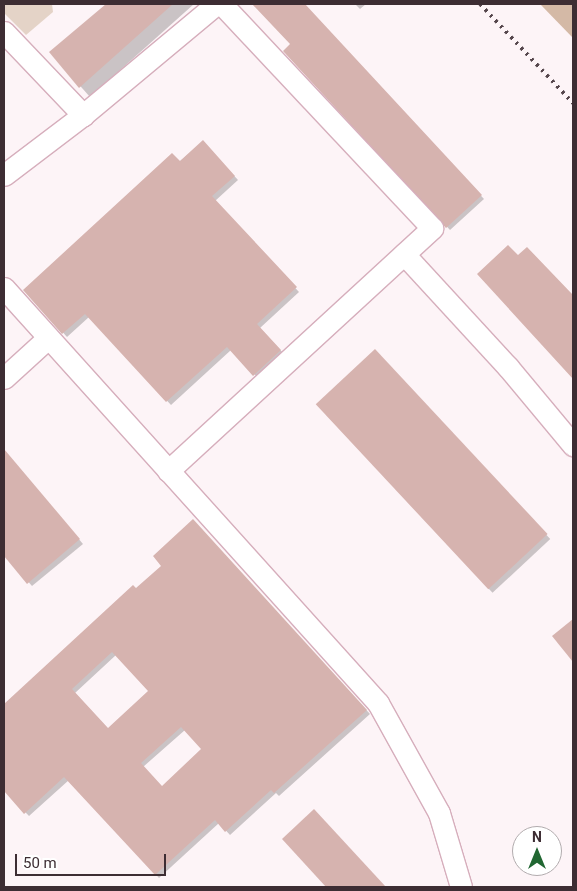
<!DOCTYPE html>
<html>
<head>
<meta charset="utf-8">
<style>
	body { margin:0 }
	#map { position:relative; width:577px; height:891px; overflow:hidden; background:#fdf4f7; font-family:Roboto,sans-serif }
	div>[style] { position:absolute }
	.green>* { inset:0; background:#e4d3c7 }
	.forest>* { inset:0; background:#d4b9a6 }
	.shadow>* { inset:0; background:#0003; transform-origin:0 0 }
	.building>* { inset:0; background:#d6b3af; transform-origin:0 0 }
	.roads { filter:drop-shadow(1px 0 #d6aebc) drop-shadow(-1px 0 #d6aebc) drop-shadow(0 1px #d6aebc) drop-shadow(0 -1px #d6aebc) }
	.minor>* { height:21px; margin:-10.5px; padding:0 10.5px; transform-origin:10.5px; border-radius:10.5px; background:#fff }
	.rail>* { height:4px; margin-top:-2px; transform-origin:0; background:repeating-linear-gradient(90deg,#55464c 0 2.5px,transparent 0 7.5px) }
	span { translate:-50% -50%; white-space:nowrap; text-align:center; line-height:1.15; -webkit-text-stroke:4px #fff; paint-order:stroke }
	.frame { position:absolute; inset:0; border:5px solid #3d2d33; pointer-events:none }
	.north { position:absolute; left:512px; top:826px; width:50px; height:50px; box-sizing:border-box; background:#fff; border:1px solid #b1abad; border-radius:50%; rotate:0deg; font-size:14px; font-weight:700; line-height:20px; text-align:center; color:#3d2d33 }
	.north::after { content:''; display:block; margin:auto; width:18px; height:22px; background:#216732; clip-path:polygon(50% 0,100% 100%,50% 72%,0 100%) }
	.scale { position:absolute; left:15px; top:854px; width:151px; height:22px; box-sizing:border-box; border:2px solid #3d2d33; border-top:0; padding-left:6px; font-size:15px; line-height:18px; white-space:nowrap; color:#3d2d33; -webkit-text-stroke:4px #fff; paint-order:stroke }
</style>
</head>
<body>
<div id="map">
	<div class="green">
		<i style="clip-path:polygon(4px 4px,52px 4px,53px 12px,26px 35px,4px 13px)"></i>
	</div>
	<div class="forest">
		<i style="clip-path:polygon(540px 4px,573px 4px,573px 38px)"></i>
	</div>
	<div class="shadow">
		<i style="clip-path:polygon(108px 4px,194px 4px,90px 97px,51px 53px)"></i>
		<i style="clip-path:polygon(254px 4px,304px 4px,484px 199px,450px 230px,285px 51px,291px 44px)"></i>
		<i style="clip-path:polygon(355px 4px,366px 4px,360px 9px)"></i>
		<i style="clip-path:polygon(203px 142px,238px 180px,215px 201px,299px 292px,260px 328px,284px 354px,258px 378px,231px 350px,171px 405px,89px 317px,67px 337px,25px 290px)"></i>
		<i style="clip-path:polygon(531px 252px,573px 298px,571px 374px,518px 257px)"></i>
		<i style="left:375px;top:351px;width:257px;height:79px;rotate:47deg"></i>
		<i style="clip-path:polygon(4px 450px,83px 544px,32px 586px,4px 554px)"></i>
		<i style="clip-path:polygon(evenodd,193px 521px,370px 714px,279px 796px,276px 793px,230px 835px,219px 823px,159px 878px,69px 780px,29px 816px,4px 790px,4px 705px,133px 587px,136px 590px,163px 566px,193px 521px,116px 655px,149px 691px,108px 729px,75px 693px,116px 655px,193px 521px,185px 730px,203px 749px,162px 787px,143px 767px,185px 730px)"></i>
		<i style="clip-path:polygon(314px 811px,385px 887px,328px 887px,284px 839px)"></i>
	</div>
	<div class="building">
		<i style="clip-path:polygon(106px 4px,173px 4px,79px 88px,49px 52px)"></i>
		<i style="clip-path:polygon(252px 4px,305px 4px,482px 195px,446px 228px,283px 51px,290px 44px)"></i>
		<i style="clip-path:polygon(203px 140px,235px 176px,212px 196px,297px 287px,257px 324px,281px 350px,253px 376px,227px 347px,166px 402px,85px 314px,62px 334px,23px 290px,172px 153px,180px 161px)"></i>
		<i style="clip-path:polygon(508px 245px,518px 255px,527px 247px,573px 295px,573px 379px,477px 274px)"></i>
		<i style="left:375px;top:349px;width:253px;height:81px;rotate:47deg"></i>
		<i style="clip-path:polygon(4px 449px,80px 539px,27px 584px,4px 556px)"></i>
		<i style="clip-path:polygon(evenodd,193px 519px,367px 710px,274px 793px,271px 790px,225px 832px,215px 820px,155px 875px,64px 777px,24px 814px,4px 791px,4px 704px,133px 585px,136px 588px,161px 566px,153px 556px,193px 519px,112px 652px,148px 691px,108px 728px,72px 689px,112px 652px,193px 519px,181px 727px,201px 749px,162px 786px,141px 763px,181px 727px)"></i>
		<i style="clip-path:polygon(573px 619px,573px 662px,552px 636px)"></i>
		<i style="clip-path:polygon(314px 809px,386px 887px,326px 887px,282px 839px)"></i>
	</div>
	<div class="roads">
		<div class="minor">
			<i style="left:4px;top:32px;width:115px;rotate:46.4deg"></i>
			<i style="left:83px;top:115px;width:99px;rotate:142.8deg"></i>
			<i style="left:83px;top:115px;width:173px;rotate:-39.8deg"></i>
			<i style="left:404px;top:254px;width:154px;rotate:47.4deg"></i>
			<i style="left:508px;top:367px;width:102px;rotate:50.2deg"></i>
			<i style="left:4px;top:288px;width:559px;rotate:47.97deg"></i>
			<i style="left:378px;top:703px;width:126px;rotate:61deg"></i>
			<i style="left:439px;top:813px;width:77px;rotate:73.4deg"></i>
			<i style="left:4px;top:378px;width:59px;rotate:-42.3deg"></i>
			<i style="left:168px;top:471px;width:359px;rotate:-42.6deg"></i>
			<i style="left:432px;top:228px;width:307px;rotate:-133.2deg"></i>
		</div>
	</div>
	<div class="rail">
		<i style="left:480px;top:4px;width:136px;rotate:46.8deg"></i>
	</div>
	<div class="frame"></div>
	<div class="north">N</div>
	<div class="scale">50 m</div>
</div>
</body>
</html>
